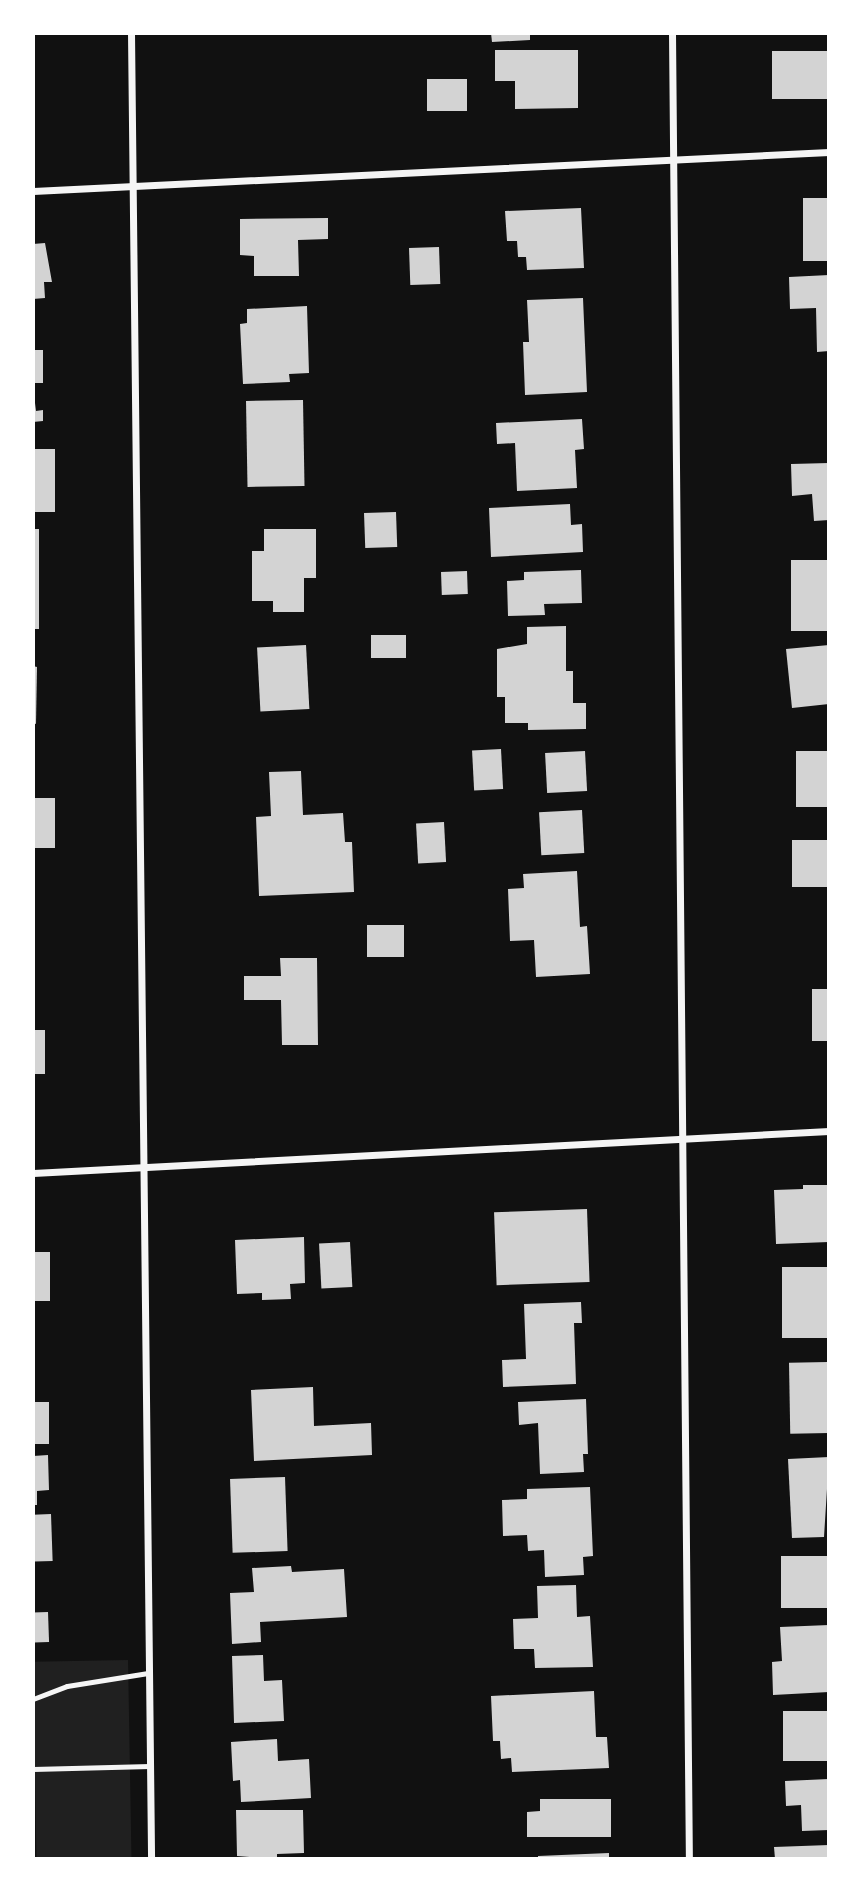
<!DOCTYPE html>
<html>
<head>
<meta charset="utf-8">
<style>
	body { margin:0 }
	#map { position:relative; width:862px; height:1892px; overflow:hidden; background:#111; font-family:"PT Sans",sans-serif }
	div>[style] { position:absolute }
	.green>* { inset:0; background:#202020; transform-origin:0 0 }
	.building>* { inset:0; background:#d3d3d3; transform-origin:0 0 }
	.service>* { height:5px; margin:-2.5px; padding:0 2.5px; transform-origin:2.5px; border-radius:2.5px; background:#f5f5f5 }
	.minor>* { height:7px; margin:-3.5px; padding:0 3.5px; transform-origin:3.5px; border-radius:3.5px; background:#f5f5f5 }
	span { translate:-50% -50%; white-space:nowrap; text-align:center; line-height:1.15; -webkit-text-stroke:5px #fff; paint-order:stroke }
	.frame { position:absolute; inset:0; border:35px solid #fff; pointer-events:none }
</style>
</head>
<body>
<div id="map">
	<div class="green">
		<i style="left:128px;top:1660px;width:199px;height:95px;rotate:89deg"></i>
	</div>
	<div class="building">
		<i style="clip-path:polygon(491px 33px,530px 33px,530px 40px,492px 42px)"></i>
		<i style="clip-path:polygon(495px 50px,578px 50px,578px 108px,515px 109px,515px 81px,495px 81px)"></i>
		<i style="left:829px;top:51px;width:48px;height:57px;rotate:90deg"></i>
		<i style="left:427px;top:79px;width:40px;height:32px"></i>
		<i style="left:829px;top:198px;width:63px;height:26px;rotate:90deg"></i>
		<i style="clip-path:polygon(581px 208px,584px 268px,527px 270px,526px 257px,518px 257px,517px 241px,507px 241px,505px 211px)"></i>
		<i style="clip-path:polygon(328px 218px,328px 239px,298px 240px,299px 276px,254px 276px,254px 256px,240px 255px,240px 219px)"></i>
		<i style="clip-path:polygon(45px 243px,52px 282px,44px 282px,45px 298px,33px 299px,33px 244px)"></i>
		<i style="left:439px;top:247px;width:37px;height:30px;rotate:88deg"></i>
		<i style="clip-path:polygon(829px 275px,829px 351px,817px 352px,816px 308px,790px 309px,789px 277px)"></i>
		<i style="clip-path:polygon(583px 298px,587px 392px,525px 395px,523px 342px,529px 342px,527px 300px)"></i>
		<i style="clip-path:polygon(307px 306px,309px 373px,289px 374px,290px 382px,243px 384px,240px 324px,247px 323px,247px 309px)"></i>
		<i style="left:33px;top:350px;width:10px;height:33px"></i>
		<i style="clip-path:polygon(33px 387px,36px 411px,43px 410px,43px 421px,33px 422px)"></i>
		<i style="left:303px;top:400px;width:86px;height:57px;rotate:89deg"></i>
		<i style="clip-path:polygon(582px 419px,584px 449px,575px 450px,577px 488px,517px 491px,515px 443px,497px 444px,496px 423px)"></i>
		<i style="left:33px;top:449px;width:22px;height:63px"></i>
		<i style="clip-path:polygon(829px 463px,829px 520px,814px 521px,812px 494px,792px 496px,791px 464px)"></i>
		<i style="clip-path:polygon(570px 504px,571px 525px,582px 524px,583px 552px,491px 557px,489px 508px)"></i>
		<i style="left:396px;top:512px;width:35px;height:32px;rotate:88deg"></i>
		<i style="left:33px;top:529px;width:6px;height:100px"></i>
		<i style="clip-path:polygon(264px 529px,316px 529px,316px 578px,304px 578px,304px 612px,273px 612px,273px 601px,252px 601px,252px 551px,264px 551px)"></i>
		<i style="left:791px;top:560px;width:38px;height:71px"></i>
		<i style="clip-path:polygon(581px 570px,582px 603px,544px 604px,545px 615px,508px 616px,507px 581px,524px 580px,524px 572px)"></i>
		<i style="left:467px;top:571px;width:23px;height:26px;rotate:88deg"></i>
		<i style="clip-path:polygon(566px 626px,566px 671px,573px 671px,573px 703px,586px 703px,586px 729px,528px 730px,528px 723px,505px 723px,505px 697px,497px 697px,497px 649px,527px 644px,527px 627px)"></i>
		<i style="left:406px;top:635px;width:23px;height:35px;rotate:90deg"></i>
		<i style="left:306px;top:645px;width:64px;height:49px;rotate:87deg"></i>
		<i style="clip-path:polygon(829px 645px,829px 704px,792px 708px,786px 649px)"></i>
		<i style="clip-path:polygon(33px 666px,37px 667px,36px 724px,33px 723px)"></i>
		<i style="left:501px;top:749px;width:40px;height:29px;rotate:87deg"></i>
		<i style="left:585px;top:751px;width:40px;height:40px;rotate:87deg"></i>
		<i style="left:796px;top:751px;width:33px;height:56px"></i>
		<i style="clip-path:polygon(301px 771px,303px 815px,343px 813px,345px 842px,352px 842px,354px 892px,259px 896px,256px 817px,271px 816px,269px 772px)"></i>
		<i style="left:33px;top:798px;width:22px;height:50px"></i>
		<i style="left:582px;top:810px;width:43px;height:43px;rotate:87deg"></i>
		<i style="left:444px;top:822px;width:40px;height:28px;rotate:87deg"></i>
		<i style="left:829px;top:840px;width:47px;height:37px;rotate:90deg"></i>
		<i style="clip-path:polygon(577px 871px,580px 927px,587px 926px,590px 974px,536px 977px,534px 940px,510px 941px,508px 889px,524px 888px,523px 874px)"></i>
		<i style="left:367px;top:925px;width:37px;height:32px"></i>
		<i style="clip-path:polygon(280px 958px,317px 958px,318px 1045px,282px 1045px,281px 1000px,244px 1000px,244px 976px,281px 976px)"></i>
		<i style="left:812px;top:989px;width:17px;height:52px"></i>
		<i style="left:33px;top:1030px;width:12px;height:44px"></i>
		<i style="clip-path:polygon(803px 1185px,829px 1185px,829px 1242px,776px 1244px,774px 1190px,803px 1189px)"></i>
		<i style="left:587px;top:1209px;width:73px;height:93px;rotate:88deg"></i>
		<i style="clip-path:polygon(304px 1237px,305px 1283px,290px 1284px,291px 1299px,262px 1300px,262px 1293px,237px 1294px,235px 1240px)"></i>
		<i style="left:350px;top:1242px;width:45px;height:31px;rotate:87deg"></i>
		<i style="left:33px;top:1252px;width:17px;height:49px"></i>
		<i style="left:829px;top:1267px;width:71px;height:47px;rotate:90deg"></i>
		<i style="clip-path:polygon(581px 1302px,582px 1323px,574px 1323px,576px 1384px,503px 1387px,502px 1360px,526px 1359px,524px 1304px)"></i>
		<i style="left:828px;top:1362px;width:71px;height:39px;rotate:89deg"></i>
		<i style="clip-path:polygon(313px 1387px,314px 1426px,371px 1423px,372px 1455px,254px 1461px,251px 1390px)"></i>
		<i style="clip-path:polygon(586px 1399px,588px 1454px,583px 1454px,584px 1472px,540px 1474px,538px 1423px,519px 1425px,518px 1402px)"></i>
		<i style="left:33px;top:1402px;width:16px;height:42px"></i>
		<i style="clip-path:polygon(48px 1455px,49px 1490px,37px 1491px,37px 1505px,33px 1505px,33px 1456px)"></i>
		<i style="clip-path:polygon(829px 1457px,824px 1537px,792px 1538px,788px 1459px)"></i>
		<i style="left:285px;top:1477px;width:74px;height:55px;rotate:88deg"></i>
		<i style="clip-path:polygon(590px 1487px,593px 1556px,583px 1557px,584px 1575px,545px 1577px,544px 1550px,528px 1551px,527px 1535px,503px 1536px,502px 1500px,527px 1499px,527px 1489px)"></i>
		<i style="left:51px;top:1514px;width:47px;height:18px;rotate:88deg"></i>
		<i style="left:829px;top:1556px;width:52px;height:48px;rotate:90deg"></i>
		<i style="clip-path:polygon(291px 1566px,292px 1572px,344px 1569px,347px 1617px,260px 1622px,261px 1642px,232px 1644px,230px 1593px,254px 1592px,252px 1568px)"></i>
		<i style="clip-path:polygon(576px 1585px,577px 1617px,590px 1616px,593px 1667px,535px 1668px,534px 1649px,514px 1649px,513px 1619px,538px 1618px,537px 1586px)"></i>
		<i style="left:48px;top:1612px;width:30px;height:15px;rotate:88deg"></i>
		<i style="clip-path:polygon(829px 1625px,829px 1692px,773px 1695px,772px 1662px,782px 1661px,780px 1627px)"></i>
		<i style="clip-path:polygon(263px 1655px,264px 1681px,282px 1680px,284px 1721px,234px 1723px,232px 1656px)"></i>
		<i style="clip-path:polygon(594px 1691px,596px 1737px,607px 1737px,609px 1768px,512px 1772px,511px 1758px,501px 1759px,500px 1741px,493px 1741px,491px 1696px)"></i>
		<i style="left:829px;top:1711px;width:50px;height:46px;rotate:90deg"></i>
		<i style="clip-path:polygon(277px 1739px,278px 1761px,309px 1759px,311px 1798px,241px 1802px,240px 1780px,233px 1781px,231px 1742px)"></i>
		<i style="clip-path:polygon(829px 1779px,829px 1830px,802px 1831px,801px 1805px,786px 1806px,785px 1781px)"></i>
		<i style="clip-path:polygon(540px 1799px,611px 1799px,611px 1837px,527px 1837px,527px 1812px,540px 1811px)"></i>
		<i style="clip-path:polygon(236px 1810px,303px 1810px,304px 1853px,277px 1854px,277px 1859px,237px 1856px)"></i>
		<i style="clip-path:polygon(829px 1845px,829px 1859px,775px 1859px,774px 1847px)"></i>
		<i style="clip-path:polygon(609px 1853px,609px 1859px,538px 1859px,538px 1856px)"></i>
	</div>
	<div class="service">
		<i style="left:33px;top:1699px;width:36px;rotate:-21deg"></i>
		<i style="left:67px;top:1686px;width:82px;rotate:-9.1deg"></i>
		<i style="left:33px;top:1769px;width:117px;rotate:-1.5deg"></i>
	</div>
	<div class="minor">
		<i style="left:131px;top:33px;width:1826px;rotate:89.37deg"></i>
		<i style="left:672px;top:33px;width:1826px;rotate:89.47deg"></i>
		<i style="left:33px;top:191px;width:797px;rotate:-2.8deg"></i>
		<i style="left:33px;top:1173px;width:797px;rotate:-3.02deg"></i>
	</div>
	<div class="frame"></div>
</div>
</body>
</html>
